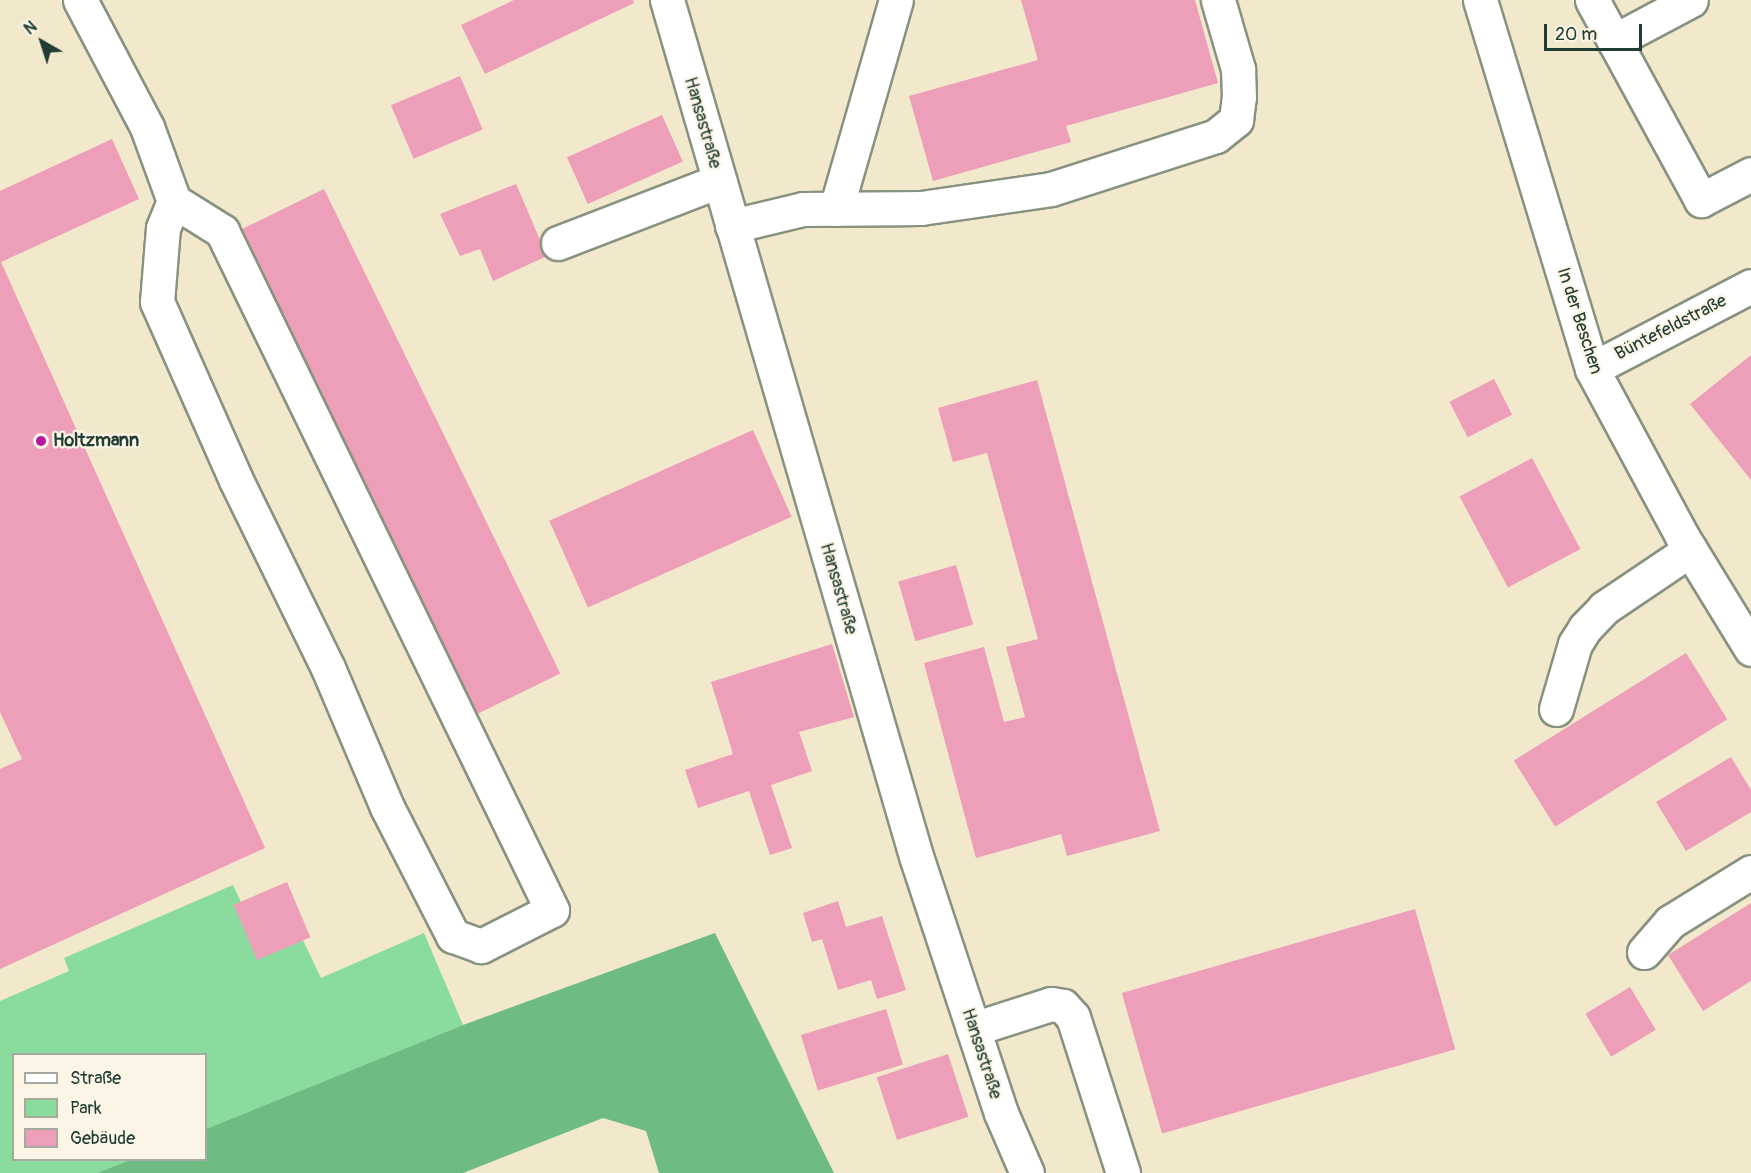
<!DOCTYPE html>
<html>
<head>
<meta charset="utf-8">
<style>
	body { margin:0 }
	#map { position:relative; width:1751px; height:1173px; overflow:hidden; background:#f2e8cc; font-family:Pangolin,sans-serif }
	div>[style] { position:absolute }
	.green>* { inset:0; background:#89dc9d }
	.forest>* { inset:0; background:#6ebc84 }
	.building>* { inset:0; background:#ed9eb9; transform-origin:0 0 }
	.roads { filter:drop-shadow(2px 0 #889280) drop-shadow(-2px 0 #889280) drop-shadow(0 2px #889280) drop-shadow(0 -2px #889280) }
	.minor>* { height:33px; margin:-16.5px; padding:0 16.5px; transform-origin:16.5px; border-radius:16.5px; background:#fff }
	.dots>* { width:16px; height:16px; translate:-50% -50%; box-sizing:border-box; border:3px solid #fcf5e5; border-radius:50% }
	span { translate:-50% -50%; white-space:nowrap; text-align:center; line-height:1.15; -webkit-text-stroke:4.5px #fcf5e5; paint-order:stroke }
	.street-label { font-size:18px; color:#1f3d34 }
	.poi-label { font-size:18px; color:#1f3d34; font-weight:700 }
	.left { translate:0 -50%; text-align:left }
	.legend { position:absolute; left:12px; top:1053px; width:195px; height:108px; box-sizing:border-box; background:#fcf5e5; border:2px solid #a4ab9e; margin:0; padding:8px 10px; list-style:none; font-size:18px; color:#1f3d34 }
	.legend li { display:flex; align-items:center; gap:12px; height:30px }
	.legend b { width:30px; border:2px solid #a4ab9e }
	.north { position:absolute; left:12px; top:12px; width:60px; height:60px; -webkit-text-stroke:4px #fcf5e5; paint-order:stroke; rotate:321deg; font-size:16px; font-weight:700; line-height:24px; text-align:center; color:#1f3d34 }
	.north::after { content:''; display:block; margin:auto; width:21px; height:27px; background:#1f3d34; clip-path:polygon(50% 0,100% 100%,50% 72%,0 100%) }
	.scale { position:absolute; left:1544px; top:24px; width:98px; height:27px; box-sizing:border-box; border:3px solid #1f3d34; border-top:0; padding-left:8px; font-size:18px; line-height:21px; white-space:nowrap; color:#1f3d34; -webkit-text-stroke:4px #fcf5e5; paint-order:stroke }
</style>
</head>
<body>
<div id="map">
	<div class="green">
		<i style="clip-path:polygon(233px 885px,264px 952px,301px 936px,321px 978px,424px 933px,463px 1025px,206px 1129px,206px 1054px,14px 1054px,14px 1160px,130px 1160px,97px 1173px,0 1173px,0 1001px,69px 971px,64px 958px)"></i>
	</div>
	<div class="forest">
		<i style="clip-path:polygon(715px 933px,834px 1173px,659px 1173px,646px 1131px,603px 1118px,463px 1173px,97px 1173px,130px 1160px,206px 1160px,206px 1129px,463px 1025px)"></i>
	</div>
	<div class="building">
		<i style="clip-path:polygon(514px 0,633px 0,634px 3px,485px 74px,461px 25px)"></i>
		<i style="clip-path:polygon(1021px 0,1195px 0,1218px 83px,1066px 126px,1071px 142px,933px 181px,909px 96px,1038px 60px)"></i>
		<i style="left:460px;top:76px;width:58px;height:75px;rotate:67deg"></i>
		<i style="left:662px;top:115px;width:51px;height:104px;rotate:66deg"></i>
		<i style="clip-path:polygon(112px 139px,139px 199px,1px 262px,265px 848px,0 969px,0 769px,22px 759px,0 712px,0 191px)"></i>
		<i style="clip-path:polygon(516px 184px,547px 256px,493px 281px,480px 249px,460px 256px,440px 214px)"></i>
		<i style="left:324px;top:189px;width:539px;height:100px;rotate:64deg"></i>
		<i style="clip-path:polygon(1751px 355px,1751px 480px,1690px 404px)"></i>
		<i style="left:1494px;top:379px;width:40px;height:50px;rotate:63deg"></i>
		<i style="clip-path:polygon(1037px 380px,1160px 831px,1067px 856px,1061px 834px,976px 858px,924px 663px,984px 647px,1004px 722px,1025px 717px,1006px 647px,1038px 639px,987px 453px,953px 462px,938px 408px)"></i>
		<i style="left:753px;top:430px;width:95px;height:223px;rotate:66deg"></i>
		<i style="left:1532px;top:458px;width:103px;height:82px;rotate:62deg"></i>
		<i style="left:956px;top:565px;width:62px;height:60px;rotate:74deg"></i>
		<i style="clip-path:polygon(832px 644px,854px 717px,799px 732px,812px 771px,771px 785px,792px 848px,770px 855px,749px 791px,698px 808px,685px 770px,733px 754px,711px 682px)"></i>
		<i style="left:1686px;top:653px;width:78px;height:203px;rotate:58deg"></i>
		<i style="clip-path:polygon(1731px 757px,1751px 790px,1751px 812px,1686px 851px,1656px 802px)"></i>
		<i style="left:287px;top:882px;width:60px;height:58px;rotate:67deg"></i>
		<i style="clip-path:polygon(838px 901px,846px 927px,882px 916px,906px 990px,877px 999px,871px 980px,838px 990px,822px 939px,812px 942px,803px 913px)"></i>
		<i style="clip-path:polygon(1751px 903px,1751px 981px,1703px 1011px,1668px 955px)"></i>
		<i style="left:1415px;top:909px;width:146px;height:305px;rotate:74deg"></i>
		<i style="left:1630px;top:987px;width:50px;height:52px;rotate:59deg"></i>
		<i style="left:886px;top:1009px;width:58px;height:89px;rotate:73deg"></i>
		<i style="left:948px;top:1054px;width:66px;height:75px;rotate:72deg"></i>
	</div>
	<div class="roads">
		<div class="minor">
			<i style="left:80px;top:0;width:144px;rotate:62.2deg"></i>
			<i style="left:147px;top:127px;width:79px;rotate:70deg"></i>
			<i style="left:174px;top:201px;width:57px;rotate:32deg"></i>
			<i style="left:222px;top:231px;width:755px;rotate:64.08deg"></i>
			<i style="left:552px;top:910px;width:80px;rotate:153.1deg"></i>
			<i style="left:481px;top:946px;width:30px;rotate:-160deg"></i>
			<i style="left:453px;top:936px;width:145px;rotate:-117.1deg"></i>
			<i style="left:387px;top:807px;width:151px;rotate:-113deg"></i>
			<i style="left:328px;top:668px;width:209px;rotate:-116.1deg"></i>
			<i style="left:236px;top:480px;width:195px;rotate:-113.9deg"></i>
			<i style="left:157px;top:302px;width:74px;rotate:-85.4deg"></i>
			<i style="left:163px;top:228px;width:29px;rotate:-68deg"></i>
			<i style="left:667px;top:0;width:891px;rotate:73.78deg"></i>
			<i style="left:916px;top:856px;width:271px;rotate:71.7deg"></i>
			<i style="left:1001px;top:1113px;width:65px;rotate:66.6deg"></i>
			<i style="left:1480px;top:0;width:386px;rotate:73.1deg"></i>
			<i style="left:1592px;top:369px;width:192px;rotate:61.7deg"></i>
			<i style="left:1683px;top:538px;width:130px;rotate:58.5deg"></i>
			<i style="left:1592px;top:0;width:228px;rotate:61.4deg"></i>
			<i style="left:1701px;top:200px;width:56px;rotate:-27.5deg"></i>
			<i style="left:1614px;top:41px;width:87px;rotate:-28deg"></i>
			<i style="left:836px;top:209px;width:217px;rotate:-74deg"></i>
			<i style="left:732px;top:226px;width:73px;rotate:-13.5deg"></i>
			<i style="left:803px;top:209px;width:118px;rotate:-0.5deg"></i>
			<i style="left:921px;top:208px;width:131px;rotate:-8.3deg"></i>
			<i style="left:1051px;top:189px;width:173px;rotate:-17.8deg"></i>
			<i style="left:1216px;top:136px;width:26px;rotate:-39deg"></i>
			<i style="left:1236px;top:120px;width:23px;rotate:-83deg"></i>
			<i style="left:1239px;top:97px;width:28px;rotate:-92deg"></i>
			<i style="left:1238px;top:69px;width:72px;rotate:-106.2deg"></i>
			<i style="left:558px;top:243px;width:173px;rotate:-21.1deg"></i>
			<i style="left:1592px;top:369px;width:179px;rotate:-27.6deg"></i>
			<i style="left:1556px;top:709px;width:68px;rotate:-73.7deg"></i>
			<i style="left:1575px;top:644px;width:19px;rotate:-58deg"></i>
			<i style="left:1585px;top:628px;width:28px;rotate:-46deg"></i>
			<i style="left:1604px;top:608px;width:104px;rotate:-34deg"></i>
			<i style="left:1644px;top:952px;width:40px;rotate:-49deg"></i>
			<i style="left:1670px;top:922px;width:95px;rotate:-31.7deg"></i>
			<i style="left:973px;top:1029px;width:82px;rotate:-17.8deg"></i>
			<i style="left:1051px;top:1004px;width:12px;rotate:9deg"></i>
			<i style="left:1063px;top:1006px;width:15px;rotate:48deg"></i>
			<i style="left:1073px;top:1017px;width:164px;rotate:72.2deg"></i>
		</div>
	</div>
	<div class="dots">
		<i style="left:41px;top:441px;background:#b5179e"></i>
	</div>
	<div class="street-label">
		<span style="left:702px;top:123px;rotate:74deg">Hansastraße</span>
		<span style="left:1579px;top:321px;rotate:72deg">In der Beschen</span>
		<span style="left:1671px;top:328px;rotate:-27deg">Büntefeldstraße</span>
		<span style="left:838px;top:589px;rotate:74deg">Hansastraße</span>
		<span style="left:981px;top:1054px;rotate:72deg">Hansastraße</span>
	</div>
	<div class="poi-label">
		<span class="left" style="left:53px;top:441px">Holtzmann</span>
	</div>
	<ul class="legend">
	<li><b style="height:8px;background:#fff"></b>Straße</li>
	<li><b style="height:16px;background:#89dc9d"></b>Park</li>
	<li><b style="height:16px;background:#ed9eb9"></b>Gebäude</li>
	</ul>
	<div class="north">N</div>
	<div class="scale">20 m</div>
</div>
</body>
</html>
